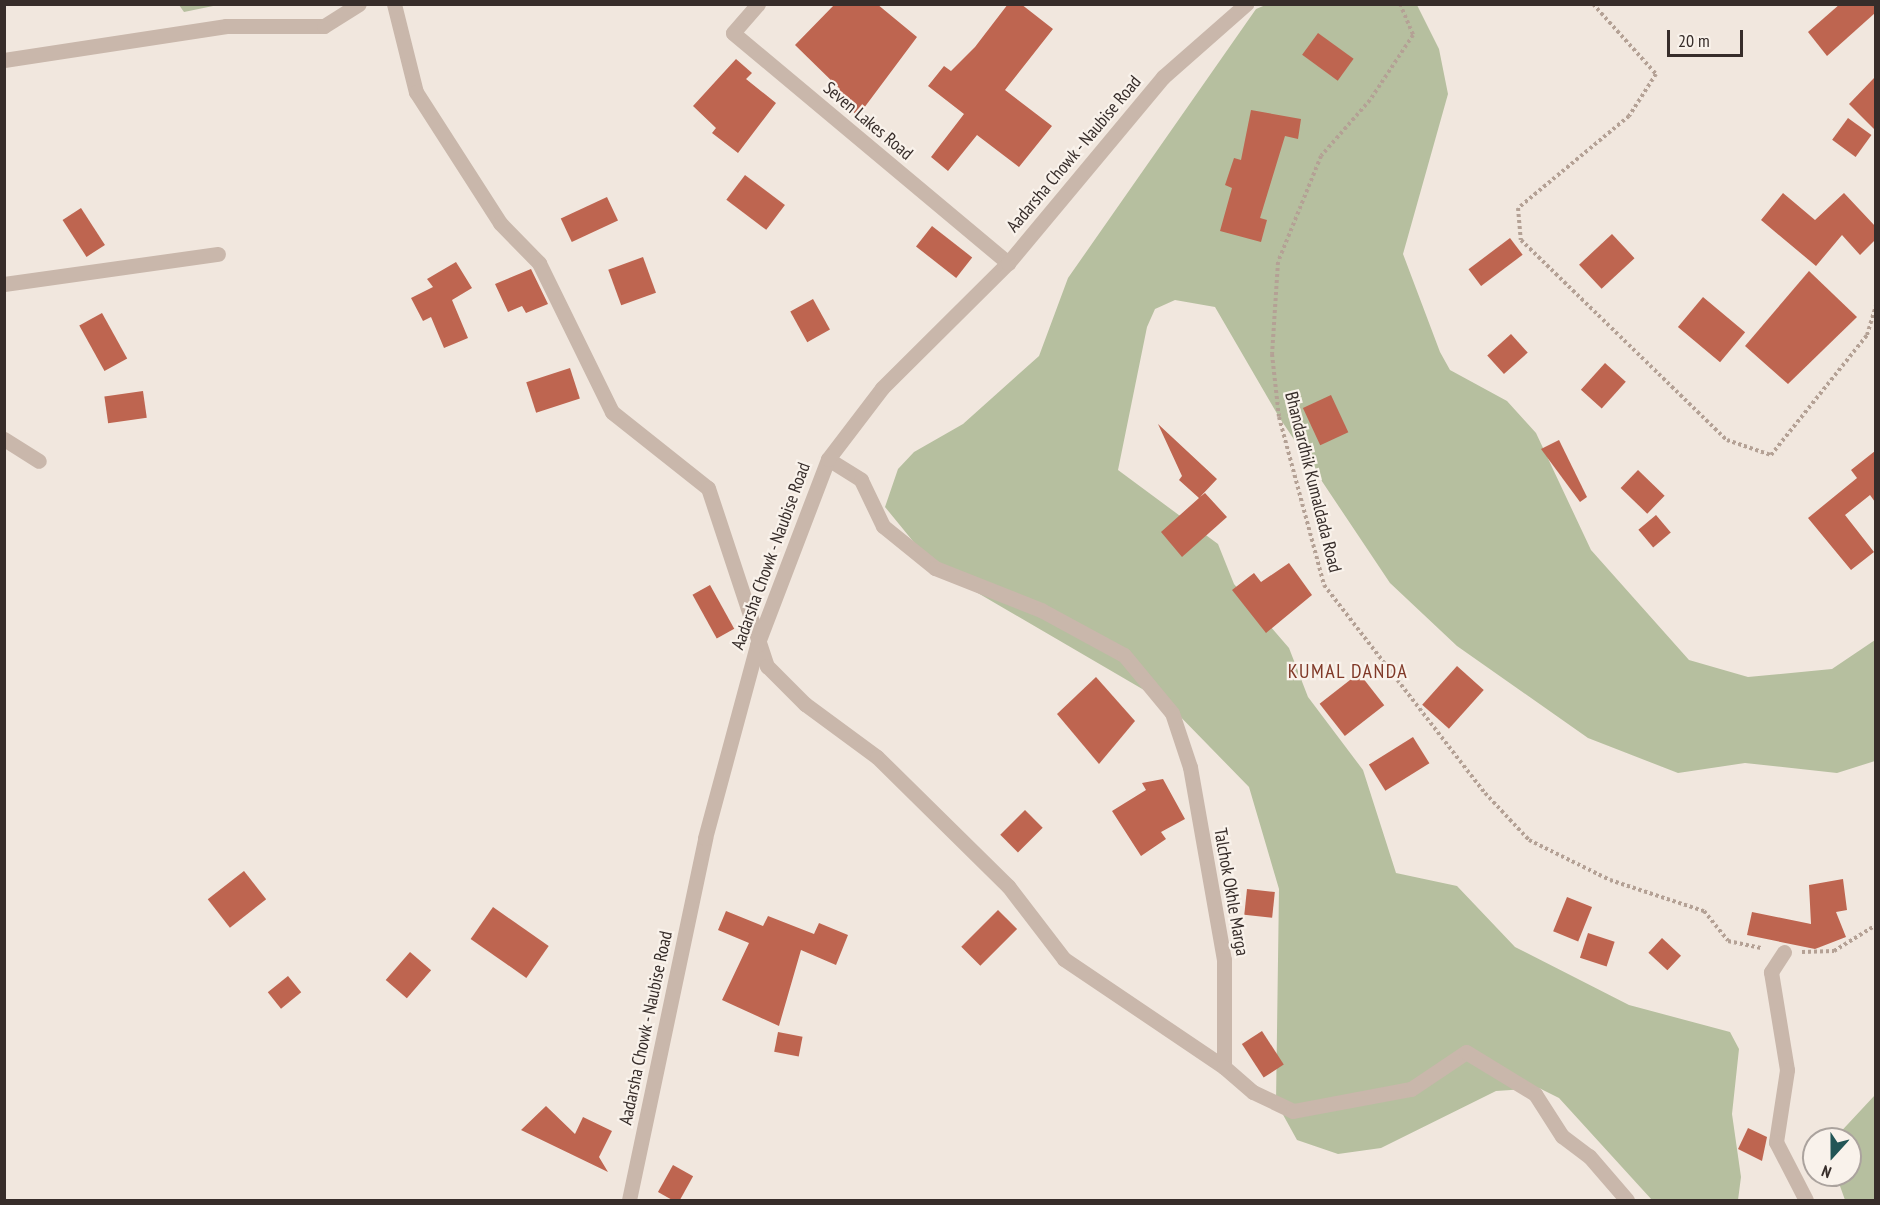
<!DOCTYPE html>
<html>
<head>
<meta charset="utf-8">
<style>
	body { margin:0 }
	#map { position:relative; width:1880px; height:1205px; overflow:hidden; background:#f1e7de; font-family:"PT Sans Narrow",sans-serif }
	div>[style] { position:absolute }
	.green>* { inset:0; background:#b6bf9f }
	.building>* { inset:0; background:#be6550; transform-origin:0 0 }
	.path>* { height:4px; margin-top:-2px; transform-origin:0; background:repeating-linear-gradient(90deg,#b4a195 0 3px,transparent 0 6px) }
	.minor>* { height:15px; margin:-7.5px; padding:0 7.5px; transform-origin:7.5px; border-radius:7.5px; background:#c9b7ab }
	span { translate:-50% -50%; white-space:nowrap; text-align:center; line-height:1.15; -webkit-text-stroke:4.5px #f9f2eb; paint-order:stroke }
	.street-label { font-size:18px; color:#372d2a }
	.neighbourhood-label { font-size:20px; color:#803928; letter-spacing:1.5px }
	.frame { position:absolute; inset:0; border:6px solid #372d2a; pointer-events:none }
	.north { position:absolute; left:1802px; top:1127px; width:60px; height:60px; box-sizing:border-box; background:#f9f2eb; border:2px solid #aba39e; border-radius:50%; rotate:201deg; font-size:16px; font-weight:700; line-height:24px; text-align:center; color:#372d2a }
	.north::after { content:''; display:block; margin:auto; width:21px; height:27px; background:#225556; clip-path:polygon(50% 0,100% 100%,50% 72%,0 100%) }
	.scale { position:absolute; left:1667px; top:30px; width:76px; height:27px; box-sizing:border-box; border:3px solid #372d2a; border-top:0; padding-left:8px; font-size:18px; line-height:21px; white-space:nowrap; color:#372d2a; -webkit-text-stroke:4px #f9f2eb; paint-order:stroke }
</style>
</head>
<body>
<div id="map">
	<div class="green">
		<i style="clip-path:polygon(1268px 4px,1417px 5px,1439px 49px,1448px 94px,1403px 254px,1440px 352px,1450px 370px,1507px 401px,1536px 433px,1591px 550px,1689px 660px,1748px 677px,1832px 669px,1875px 640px,1875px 761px,1837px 773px,1745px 763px,1678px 773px,1588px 738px,1457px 646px,1390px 583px,1279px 417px,1215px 307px,1175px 300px,1155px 309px,1147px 327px,1118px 470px,1218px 544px,1234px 584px,1289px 648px,1308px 697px,1363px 770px,1396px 873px,1457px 886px,1515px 947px,1629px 1005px,1730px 1032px,1739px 1049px,1732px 1114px,1741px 1177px,1738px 1200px,1652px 1200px,1559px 1098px,1539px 1088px,1496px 1091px,1381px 1148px,1338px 1154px,1297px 1140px,1276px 1102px,1279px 889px,1249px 787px,1168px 704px,935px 568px,885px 507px,898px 469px,914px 452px,963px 424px,1039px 356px,1068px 278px,1256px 9px)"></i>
		<i style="clip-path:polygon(179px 5px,218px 5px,184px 12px)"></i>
		<i style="clip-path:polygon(1875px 1095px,1875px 1200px,1845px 1200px,1836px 1175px,1850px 1175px,1850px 1139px,1834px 1139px)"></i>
	</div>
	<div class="building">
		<i style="clip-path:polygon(835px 4px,877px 4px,917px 37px,858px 116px,834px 95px,840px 89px,795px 45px)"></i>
		<i style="clip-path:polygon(1008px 4px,1021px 4px,1053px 29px,1005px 90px,1052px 126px,1019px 167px,977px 135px,948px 171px,931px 157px,964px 114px,928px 86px,944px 66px,951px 71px,975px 47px)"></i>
		<i style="clip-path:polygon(1840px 4px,1875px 4px,1875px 13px,1827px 56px,1808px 32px)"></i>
		<i style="left:1318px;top:33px;width:44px;height:27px;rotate:36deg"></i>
		<i style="clip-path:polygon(736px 59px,752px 73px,746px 79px,776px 103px,738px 153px,712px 133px,716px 128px,693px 106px)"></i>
		<i style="clip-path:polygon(1875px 77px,1875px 130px,1849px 104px)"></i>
		<i style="clip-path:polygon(1251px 110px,1301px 119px,1298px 139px,1285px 136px,1260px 218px,1267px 220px,1261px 242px,1220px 231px,1232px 188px,1225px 185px,1234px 158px,1241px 160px)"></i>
		<i style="left:1848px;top:118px;width:29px;height:27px;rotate:36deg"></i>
		<i style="left:745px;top:175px;width:50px;height:31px;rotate:37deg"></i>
		<i style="clip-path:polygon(1783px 193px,1815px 220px,1844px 193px,1875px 226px,1875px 240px,1860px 255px,1842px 235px,1816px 266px,1761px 220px)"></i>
		<i style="left:607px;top:197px;width:26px;height:51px;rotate:65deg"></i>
		<i style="left:81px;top:208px;width:44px;height:22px;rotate:57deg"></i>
		<i style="left:932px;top:226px;width:51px;height:26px;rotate:38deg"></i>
		<i style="left:1612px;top:234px;width:33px;height:45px;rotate:47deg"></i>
		<i style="left:1510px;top:238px;width:21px;height:52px;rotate:53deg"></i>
		<i style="left:643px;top:257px;width:38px;height:37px;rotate:70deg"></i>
		<i style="clip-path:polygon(456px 262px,472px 288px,452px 300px,468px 338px,444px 348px,431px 317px,423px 321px,411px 298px,433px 287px,427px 279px)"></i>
		<i style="clip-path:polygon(531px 269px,548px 304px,526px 313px,522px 306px,508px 312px,495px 284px)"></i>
		<i style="clip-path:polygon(1809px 271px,1857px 317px,1788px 384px,1745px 346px)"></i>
		<i style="left:1703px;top:297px;width:55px;height:39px;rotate:40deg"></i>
		<i style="left:813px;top:299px;width:35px;height:26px;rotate:61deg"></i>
		<i style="left:102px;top:313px;width:52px;height:26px;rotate:61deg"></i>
		<i style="left:1511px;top:334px;width:25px;height:32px;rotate:48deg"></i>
		<i style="left:1605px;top:363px;width:28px;height:36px;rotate:42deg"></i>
		<i style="left:570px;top:368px;width:32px;height:46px;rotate:72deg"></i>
		<i style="left:143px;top:391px;width:27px;height:39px;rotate:82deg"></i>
		<i style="left:1331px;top:395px;width:41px;height:31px;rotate:65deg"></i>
		<i style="clip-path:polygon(1158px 424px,1217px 479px,1200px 497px,1205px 493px,1227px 517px,1182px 557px,1161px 532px,1199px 498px,1179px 480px,1182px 476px)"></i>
		<i style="clip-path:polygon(1559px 440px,1587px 497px,1580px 502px,1541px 449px)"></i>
		<i style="clip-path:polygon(1875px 451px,1875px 502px,1870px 495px,1845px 515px,1874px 552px,1851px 570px,1808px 518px,1857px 478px,1851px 470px)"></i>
		<i style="left:1638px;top:470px;width:37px;height:25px;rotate:44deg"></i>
		<i style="left:1656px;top:515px;width:23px;height:23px;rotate:50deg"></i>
		<i style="clip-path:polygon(1289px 563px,1312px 595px,1266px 633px,1232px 590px,1254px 573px,1261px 582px)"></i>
		<i style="left:710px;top:585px;width:50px;height:20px;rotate:61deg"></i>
		<i style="left:1457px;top:666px;width:36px;height:52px;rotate:42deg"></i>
		<i style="left:1359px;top:673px;width:41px;height:50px;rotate:52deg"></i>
		<i style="clip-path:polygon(1096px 677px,1135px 721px,1099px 764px,1057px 714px)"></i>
		<i style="left:1413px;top:737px;width:31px;height:52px;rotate:58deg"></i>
		<i style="clip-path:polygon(1163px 779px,1185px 819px,1161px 832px,1166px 839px,1141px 856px,1112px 811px,1146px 790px,1142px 783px)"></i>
		<i style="left:1025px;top:810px;width:25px;height:35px;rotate:45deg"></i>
		<i style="left:244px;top:871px;width:36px;height:46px;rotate:52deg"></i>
		<i style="clip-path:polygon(1843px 879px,1847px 910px,1836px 912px,1846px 937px,1815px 949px,1747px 935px,1752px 912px,1811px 924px,1809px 885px)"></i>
		<i style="left:1247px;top:889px;width:28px;height:26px;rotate:6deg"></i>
		<i style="left:1567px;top:897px;width:27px;height:37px;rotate:22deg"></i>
		<i style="left:493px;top:907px;width:68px;height:39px;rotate:35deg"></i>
		<i style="left:998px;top:910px;width:27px;height:52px;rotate:45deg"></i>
		<i style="clip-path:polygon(726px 911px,763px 926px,768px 916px,814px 934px,819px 923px,848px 935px,836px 965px,801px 950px,779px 1026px,722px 1000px,749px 943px,718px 930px)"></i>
		<i style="left:1588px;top:933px;width:28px;height:26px;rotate:18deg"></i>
		<i style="left:1662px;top:938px;width:26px;height:20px;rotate:43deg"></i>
		<i style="left:410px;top:952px;width:28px;height:37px;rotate:41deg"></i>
		<i style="left:288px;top:976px;width:21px;height:26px;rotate:51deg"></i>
		<i style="left:1262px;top:1031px;width:40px;height:24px;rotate:57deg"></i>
		<i style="left:778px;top:1032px;width:25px;height:20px;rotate:11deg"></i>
		<i style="clip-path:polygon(546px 1106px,575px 1134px,583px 1117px,612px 1131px,599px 1157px,608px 1172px,521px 1130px)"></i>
		<i style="clip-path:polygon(1748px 1128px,1767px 1137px,1762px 1161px,1738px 1149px)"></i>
		<i style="left:673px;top:1165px;width:23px;height:31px;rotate:29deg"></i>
	</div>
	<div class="path">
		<i style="left:1400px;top:4px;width:34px;rotate:67deg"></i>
		<i style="left:1413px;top:35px;width:78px;rotate:123.5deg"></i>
		<i style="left:1370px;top:100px;width:74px;rotate:131.2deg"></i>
		<i style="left:1321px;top:156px;width:114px;rotate:112.1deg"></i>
		<i style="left:1278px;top:262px;width:92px;rotate:93.7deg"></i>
		<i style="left:1272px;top:354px;width:63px;rotate:83.7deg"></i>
		<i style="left:1279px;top:417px;width:174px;rotate:75deg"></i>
		<i style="left:1324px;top:585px;width:263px;rotate:52.3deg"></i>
		<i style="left:1485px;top:793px;width:64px;rotate:46.9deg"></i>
		<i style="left:1529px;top:840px;width:90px;rotate:26.3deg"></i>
		<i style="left:1610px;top:880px;width:99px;rotate:18.3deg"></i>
		<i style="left:1704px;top:911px;width:38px;rotate:51deg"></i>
		<i style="left:1728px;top:941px;width:35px;rotate:12deg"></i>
		<i style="left:1593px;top:4px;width:94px;rotate:48deg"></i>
		<i style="left:1656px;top:74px;width:50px;rotate:122.7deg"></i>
		<i style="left:1629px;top:116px;width:144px;rotate:140.3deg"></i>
		<i style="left:1518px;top:208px;width:32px;rotate:85deg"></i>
		<i style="left:1521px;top:240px;width:287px;rotate:44.2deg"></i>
		<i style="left:1727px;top:440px;width:46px;rotate:18.8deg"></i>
		<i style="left:1771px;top:455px;width:154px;rotate:-51.3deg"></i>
		<i style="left:1867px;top:335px;width:31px;rotate:-73deg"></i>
		<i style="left:1802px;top:952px;width:32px;rotate:-2deg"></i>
		<i style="left:1834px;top:951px;width:49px;rotate:-31.8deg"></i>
	</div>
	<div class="minor">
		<i style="left:394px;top:4px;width:91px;rotate:76deg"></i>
		<i style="left:416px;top:92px;width:156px;rotate:57.3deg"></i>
		<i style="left:500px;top:223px;width:56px;rotate:45.7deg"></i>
		<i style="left:539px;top:263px;width:166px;rotate:63.9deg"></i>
		<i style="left:612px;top:412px;width:122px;rotate:38.4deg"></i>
		<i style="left:708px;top:488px;width:188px;rotate:71.7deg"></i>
		<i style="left:767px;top:666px;width:54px;rotate:45deg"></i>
		<i style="left:805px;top:704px;width:89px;rotate:36.4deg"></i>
		<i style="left:877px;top:757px;width:184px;rotate:44.6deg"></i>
		<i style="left:1008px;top:886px;width:92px;rotate:52.5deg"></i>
		<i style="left:1064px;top:959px;width:193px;rotate:34deg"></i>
		<i style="left:758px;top:4px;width:38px;rotate:131deg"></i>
		<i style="left:733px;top:33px;width:359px;rotate:39.9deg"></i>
		<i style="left:4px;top:60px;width:225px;rotate:-8.7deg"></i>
		<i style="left:226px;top:26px;width:98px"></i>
		<i style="left:324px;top:26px;width:41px;rotate:-32.2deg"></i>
		<i style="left:4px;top:284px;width:216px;rotate:-8deg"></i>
		<i style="left:4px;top:439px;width:41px;rotate:32.2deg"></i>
		<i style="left:828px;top:459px;width:39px;rotate:32deg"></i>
		<i style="left:861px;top:480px;width:51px;rotate:64.4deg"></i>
		<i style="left:883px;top:526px;width:67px;rotate:38.9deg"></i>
		<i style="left:935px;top:568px;width:114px;rotate:21.6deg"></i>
		<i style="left:1041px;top:610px;width:94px;rotate:28.5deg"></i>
		<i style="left:1124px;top:655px;width:75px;rotate:50.4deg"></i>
		<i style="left:1172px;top:713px;width:57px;rotate:71.6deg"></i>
		<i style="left:1190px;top:767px;width:196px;rotate:80deg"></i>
		<i style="left:1224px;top:960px;width:107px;rotate:90deg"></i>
		<i style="left:1224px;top:1067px;width:38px;rotate:41deg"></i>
		<i style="left:1253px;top:1092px;width:44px;rotate:25.4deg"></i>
		<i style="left:1293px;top:1111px;width:120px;rotate:-10.6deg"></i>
		<i style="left:1411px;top:1089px;width:66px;rotate:-33.9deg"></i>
		<i style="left:1466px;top:1052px;width:81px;rotate:31.3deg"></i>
		<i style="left:1535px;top:1094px;width:50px;rotate:57.3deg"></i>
		<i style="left:1562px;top:1136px;width:34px;rotate:37deg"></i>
		<i style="left:1589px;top:1156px;width:58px;rotate:49.2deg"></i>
		<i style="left:1784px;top:952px;width:24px;rotate:123deg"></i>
		<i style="left:1771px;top:972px;width:99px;rotate:80.7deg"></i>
		<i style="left:1787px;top:1070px;width:73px;rotate:98.7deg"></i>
		<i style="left:1776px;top:1142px;width:65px;rotate:62.7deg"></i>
		<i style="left:629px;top:1200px;width:370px;rotate:-78.1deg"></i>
		<i style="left:705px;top:838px;width:200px;rotate:-74.9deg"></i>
		<i style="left:757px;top:645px;width:199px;rotate:-69.1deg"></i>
		<i style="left:828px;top:459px;width:89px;rotate:-52.7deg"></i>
		<i style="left:882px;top:388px;width:177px;rotate:-44.8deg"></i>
		<i style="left:1008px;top:263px;width:242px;rotate:-50.2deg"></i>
		<i style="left:1163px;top:77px;width:111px;rotate:-41.3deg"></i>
	</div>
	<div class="street-label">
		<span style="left:868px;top:121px;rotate:40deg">Seven Lakes Road</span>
		<span style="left:1074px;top:154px;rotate:-50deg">Aadarsha Chowk - Naubise Road</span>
		<span style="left:1313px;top:482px;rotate:76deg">Bhandardhik Kumaldada Road</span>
		<span style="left:771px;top:556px;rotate:-70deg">Aadarsha Chowk - Naubise Road</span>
		<span style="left:1231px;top:892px;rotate:80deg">Talchok Okhle Marga</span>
		<span style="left:646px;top:1028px;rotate:-78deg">Aadarsha Chowk - Naubise Road</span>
	</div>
	<div class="neighbourhood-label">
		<span style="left:1348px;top:671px">KUMAL DANDA</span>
	</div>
	<div class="frame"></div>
	<div class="north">N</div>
	<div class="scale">20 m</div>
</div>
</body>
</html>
